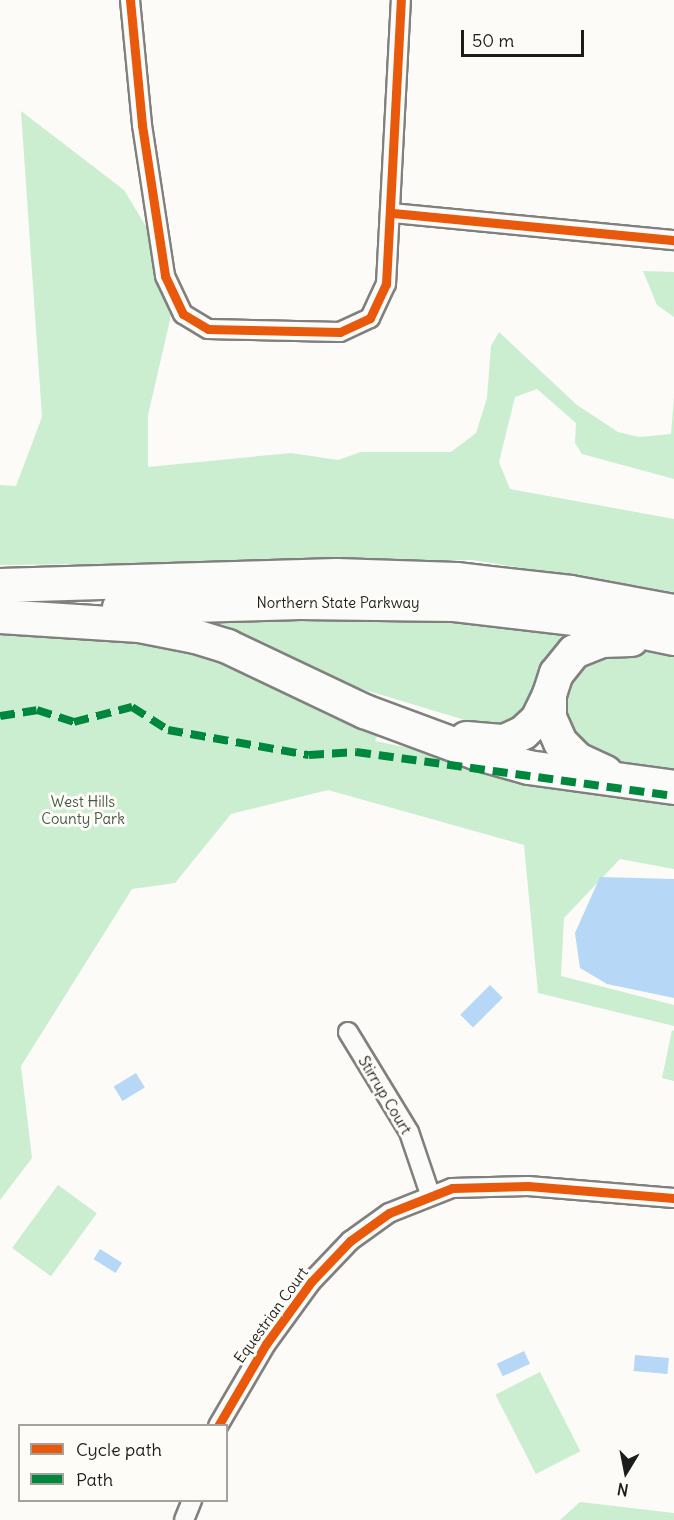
<!DOCTYPE html>
<html>
<head>
<meta charset="utf-8">
<style>
	body { margin:0 }
	#map { position:relative; width:674px; height:1520px; overflow:hidden; background:#fcfbf8; font-family:Delius,sans-serif }
	div>[style] { position:absolute }
	.green>* { inset:0; background:#caeecf; transform-origin:0 0 }
	.water>* { inset:0; background:#b6d7f5; transform-origin:0 0 }
	.roads { filter:drop-shadow(2px 0 #81807f) drop-shadow(-2px 0 #81807f) drop-shadow(0 2px #81807f) drop-shadow(0 -2px #81807f) }
	.minor>* { height:18px; margin:-9px; padding:0 9px; transform-origin:9px; border-radius:9px; background:#fbfbf9 }
	.motorway>* { height:33px; margin:-16.5px; padding:0 16.5px; transform-origin:16.5px; border-radius:16.5px; background:#fbfbf9 }
	.quiet>* { height:8px; margin-top:-4px; transform-origin:0; background:repeating-linear-gradient(90deg,#00873e 0 15px,transparent 0 23px) }
	.cycleway>* { height:9px; margin:-4.5px; padding:0 4.5px; transform-origin:4.5px; border-radius:4.5px; background:#e8590c }
	span { translate:-50% -50%; white-space:nowrap; text-align:center; line-height:1.15; -webkit-text-stroke:6px #fdfcf7; paint-order:stroke }
	.street-label { font-size:15px; color:#1c1c1c }
	.park-label { font-size:15px; color:#445848 }
	.legend { position:absolute; left:18px; top:1424px; width:210px; height:78px; box-sizing:border-box; background:#fdfcf7; border:2px solid #a3a29f; margin:0; padding:8px 10px; list-style:none; font-size:18px; color:#1c1c1c }
	.legend li { display:flex; align-items:center; gap:12px; height:30px }
	.legend b { width:30px; border:2px solid #a3a29f }
	.north { position:absolute; left:596px; top:1442px; width:60px; height:60px; -webkit-text-stroke:4px #fdfcf7; paint-order:stroke; rotate:190deg; font-size:16px; font-weight:700; line-height:24px; text-align:center; color:#1c1c1c }
	.north::after { content:''; display:block; margin:auto; width:21px; height:27px; background:#1c1c1c; clip-path:polygon(50% 0,100% 100%,50% 72%,0 100%) }
	.scale { position:absolute; left:461px; top:30px; width:123px; height:27px; box-sizing:border-box; border:3px solid #1c1c1c; border-top:0; padding-left:8px; font-size:18px; line-height:21px; white-space:nowrap; color:#1c1c1c; -webkit-text-stroke:4px #fdfcf7; paint-order:stroke }
</style>
</head>
<body>
<div id="map">
	<div class="green">
		<i style="clip-path:polygon(21px 111px,124px 190px,179px 281px,148px 415px,148px 467px,291px 453px,338px 460px,361px 452px,451px 452px,476px 433px,487px 398px,491px 346px,499px 332px,577px 405px,618px 432px,639px 437px,671px 434px,674px 397px,674px 479px,582px 454px,575px 443px,576px 423px,537px 389px,515px 397px,499px 462px,510px 489px,674px 519px,674px 592px,472px 560px,0 565px,0 485px,16px 486px,42px 417px)"></i>
		<i style="clip-path:polygon(643px 271px,674px 272px,674px 317px,657px 305px)"></i>
		<i style="clip-path:polygon(424px 613px,589px 631px,538px 703px,498px 730px,352px 686px,327px 687px,184px 617px)"></i>
		<i style="clip-path:polygon(0 628px,180px 638px,382px 724px,375px 741px,638px 795px,674px 799px,674px 869px,620px 859px,564px 918px,561px 976px,674px 1005px,674px 1026px,538px 993px,524px 845px,328px 790px,231px 814px,175px 883px,132px 889px,21px 1066px,32px 1158px,0 1200px)"></i>
		<i style="clip-path:polygon(629px 648px,674px 655px,674px 770px,591px 759px,566px 741px,559px 679px,578px 658px)"></i>
		<i style="clip-path:polygon(672px 1030px,674px 1031px,674px 1081px,662px 1078px)"></i>
		<i style="left:58px;top:1185px;width:48px;height:78px;rotate:36deg"></i>
		<i style="left:540px;top:1372px;width:89px;height:50px;rotate:63deg"></i>
		<i style="clip-path:polygon(580px 1502px,674px 1513px,674px 1520px,560px 1520px)"></i>
	</div>
	<div class="water">
		<i style="clip-path:polygon(600px 877px,674px 879px,674px 998px,607px 984px,580px 968px,575px 933px)"></i>
		<i style="left:490px;top:985px;width:18px;height:42px;rotate:45deg"></i>
		<i style="left:136px;top:1073px;width:17px;height:26px;rotate:59deg"></i>
		<i style="left:100px;top:1249px;width:26px;height:12px;rotate:32deg"></i>
		<i style="left:524px;top:1351px;width:14px;height:30px;rotate:65deg"></i>
		<i style="left:635px;top:1355px;width:34px;height:16px;rotate:5deg"></i>
	</div>
	<div class="roads">
		<div class="minor">
			<i style="left:130px;top:0;width:126px;rotate:84.5deg"></i>
			<i style="left:142px;top:125px;width:153px;rotate:81.3deg"></i>
			<i style="left:165px;top:276px;width:42px;rotate:64.7deg"></i>
			<i style="left:183px;top:314px;width:29px;rotate:31deg"></i>
			<i style="left:208px;top:329px;width:132px;rotate:1.3deg"></i>
			<i style="left:340px;top:332px;width:33px;rotate:-25deg"></i>
			<i style="left:370px;top:318px;width:38px;rotate:-65deg"></i>
			<i style="left:386px;top:284px;width:284px;rotate:-87deg"></i>
			<i style="left:392px;top:213px;width:283px;rotate:5.5deg"></i>
			<i style="left:348px;top:1032px;width:117px;rotate:58.6deg"></i>
			<i style="left:409px;top:1132px;width:65px;rotate:71.3deg"></i>
			<i style="left:218px;top:1426px;width:95px;rotate:-59.7deg"></i>
			<i style="left:266px;top:1344px;width:77px;rotate:-54deg"></i>
			<i style="left:311px;top:1282px;width:57px;rotate:-46.4deg"></i>
			<i style="left:350px;top:1241px;width:48px;rotate:-35.7deg"></i>
			<i style="left:389px;top:1213px;width:68px;rotate:-21.6deg"></i>
			<i style="left:452px;top:1188px;width:76px;rotate:-1.5deg"></i>
			<i style="left:528px;top:1186px;width:146px;rotate:4.7deg"></i>
			<i style="left:184px;top:1520px;width:22px;rotate:-68deg"></i>
		</div>
		<div class="motorway">
			<i style="left:0;top:585px;width:336px;rotate:-1.7deg"></i>
			<i style="left:336px;top:575px;width:120px;rotate:1.9deg"></i>
			<i style="left:456px;top:579px;width:115px;rotate:6.5deg"></i>
			<i style="left:570px;top:592px;width:106px;rotate:10.4deg"></i>
			<i style="left:119px;top:607px;width:181px;rotate:-1.6deg"></i>
			<i style="left:300px;top:602px;width:154px;rotate:0.7deg"></i>
			<i style="left:454px;top:604px;width:129px;rotate:6.7deg"></i>
			<i style="left:582px;top:619px;width:94px;rotate:11.7deg"></i>
			<i style="left:0;top:616px;width:139px;rotate:3.7deg"></i>
			<i style="left:139px;top:625px;width:57px;rotate:11.1deg"></i>
			<i style="left:195px;top:636px;width:34px;rotate:17deg"></i>
			<i style="left:227px;top:646px;width:152px;rotate:25.4deg"></i>
			<i style="left:364px;top:711px;width:118px;rotate:20.3deg"></i>
			<i style="left:475px;top:752px;width:55px;rotate:15.8deg"></i>
			<i style="left:528px;top:767px;width:147px;rotate:7.8deg"></i>
			<i style="left:466px;top:738px;width:38px;rotate:5deg"></i>
			<i style="left:504px;top:741px;width:21px;rotate:-25deg"></i>
			<i style="left:523px;top:732px;width:19px;rotate:-43deg"></i>
			<i style="left:537px;top:719px;width:28px;rotate:-64deg"></i>
			<i style="left:605px;top:772px;width:31px;rotate:-155deg"></i>
			<i style="left:577px;top:759px;width:24px;rotate:-135deg"></i>
			<i style="left:560px;top:742px;width:27px;rotate:-114deg"></i>
			<i style="left:549px;top:717px;width:23px;rotate:-90deg"></i>
			<i style="left:549px;top:694px;width:22px;rotate:-72deg"></i>
			<i style="left:556px;top:673px;width:28px;rotate:-51deg"></i>
			<i style="left:574px;top:651px;width:29px;rotate:-22deg"></i>
			<i style="left:601px;top:640px;width:30px;rotate:-2deg"></i>
		</div>
	</div>
	<div class="quiet">
		<i style="left:0;top:716px;width:37px;rotate:-9deg"></i>
		<i style="left:37px;top:710px;width:39px;rotate:18deg"></i>
		<i style="left:74px;top:722px;width:60px;rotate:-14.5deg"></i>
		<i style="left:132px;top:707px;width:43px;rotate:32.6deg"></i>
		<i style="left:168px;top:730px;width:143px;rotate:10.1deg"></i>
		<i style="left:309px;top:755px;width:47px;rotate:-3.7deg"></i>
		<i style="left:356px;top:752px;width:321px;rotate:7.9deg"></i>
	</div>
	<div class="cycleway">
		<i style="left:130px;top:0;width:126px;rotate:84.5deg"></i>
		<i style="left:142px;top:125px;width:153px;rotate:81.3deg"></i>
		<i style="left:165px;top:276px;width:42px;rotate:64.7deg"></i>
		<i style="left:183px;top:314px;width:29px;rotate:31deg"></i>
		<i style="left:208px;top:329px;width:132px;rotate:1.3deg"></i>
		<i style="left:340px;top:332px;width:33px;rotate:-25deg"></i>
		<i style="left:370px;top:318px;width:38px;rotate:-65deg"></i>
		<i style="left:386px;top:284px;width:284px;rotate:-87deg"></i>
		<i style="left:392px;top:213px;width:283px;rotate:5.5deg"></i>
		<i style="left:218px;top:1426px;width:95px;rotate:-59.7deg"></i>
		<i style="left:266px;top:1344px;width:77px;rotate:-54deg"></i>
		<i style="left:311px;top:1282px;width:57px;rotate:-46.4deg"></i>
		<i style="left:350px;top:1241px;width:48px;rotate:-35.7deg"></i>
		<i style="left:389px;top:1213px;width:68px;rotate:-21.6deg"></i>
		<i style="left:452px;top:1188px;width:76px;rotate:-1.5deg"></i>
		<i style="left:528px;top:1186px;width:146px;rotate:4.7deg"></i>
	</div>
	<div class="street-label">
		<span style="left:338px;top:603px">Northern State Parkway</span>
		<span style="left:385px;top:1095px;rotate:59deg">Stirrup Court</span>
		<span style="left:271px;top:1315px;rotate:-54deg">Equestrian Court</span>
	</div>
	<div class="park-label">
		<span style="left:83px;top:810px">West Hills<br>County Park</span>
	</div>
	<ul class="legend">
	<li><b style="height:8px;background:#e8590c"></b>Cycle path</li>
	<li><b style="height:8px;background:#00873e"></b>Path</li>
	</ul>
	<div class="north">N</div>
	<div class="scale">50 m</div>
</div>
</body>
</html>
